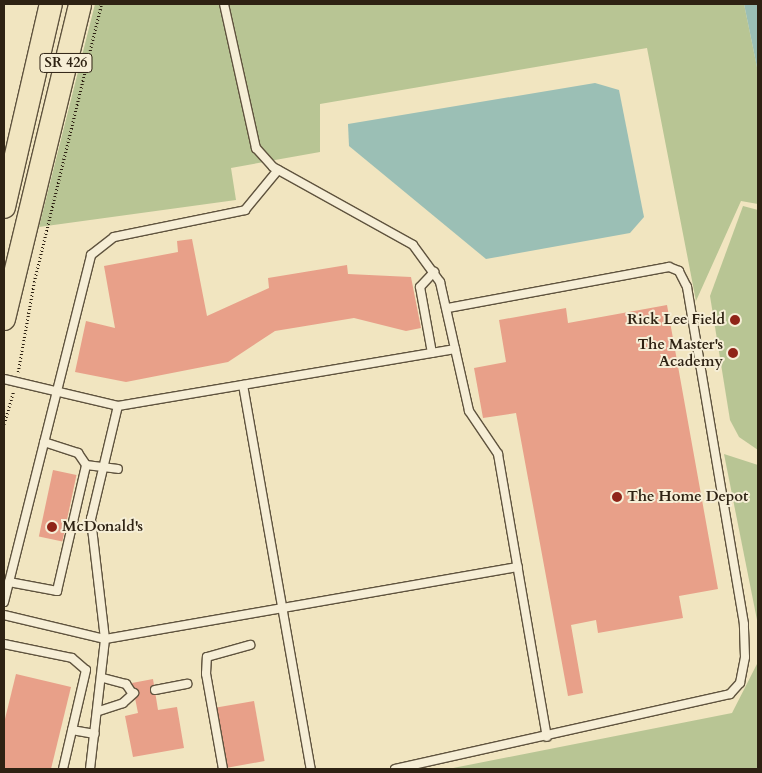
<!DOCTYPE html>
<html>
<head>
<meta charset="utf-8">
<style>
	body { margin:0 }
	#map { position:relative; width:762px; height:773px; overflow:hidden; background:#f1e5c0; font-family:Cardo,serif }
	div>[style] { position:absolute }
	.green>* { inset:0; background:#b8c594 }
	.water>* { inset:0; background:#9bbfb5 }
	.building>* { inset:0; background:#e8a089; transform-origin:0 0 }
	.path>* { height:2.5px; margin-top:-1.25px; transform-origin:0; background:repeating-linear-gradient(90deg,#2e2213 0 1px,transparent 0 3.5px) }
	.roads { filter:drop-shadow(1px 0 #5f533e) drop-shadow(-1px 0 #5f533e) drop-shadow(0 1px #5f533e) drop-shadow(0 -1px #5f533e) }
	.service>* { height:8px; margin:-4px; padding:0 4px; transform-origin:4px; border-radius:4px; background:#f6eed6 }
	.primary>* { height:22px; margin:-11px; padding:0 11px; transform-origin:11px; border-radius:11px; background:#f1e5c0 }
	.dots>* { width:14px; height:14px; translate:-50% -50%; box-sizing:border-box; border:2px solid #f6eed6; border-radius:50% }
	span { translate:-50% -50%; white-space:nowrap; text-align:center; line-height:1.15; -webkit-text-stroke:4px #f6eed6; paint-order:stroke }
	.shield-label span { padding:1px 4px; background:#f6eed6; border:1px solid; border-radius:4px; -webkit-text-stroke-width:0 }
	.shield-label { font-size:14px; color:#2e2213; font-weight:700 }
	.poi-label { font-size:15px; color:#2e2213; font-weight:700 }
	.right { translate:-100% -50%; text-align:right }
	.left { translate:0 -50%; text-align:left }
	.frame { position:absolute; inset:0; border:5px solid #2e2213; pointer-events:none }
</style>
</head>
<body>
<div id="map">
	<div class="green">
		<i style="clip-path:polygon(95px 4px,744px 4px,758px 72px,758px 204px,741px 201px,696px 301px,647px 48px,320px 104px,320px 152px,231px 168px,236px 200px,39px 227px)"></i>
		<i style="clip-path:polygon(743px 206px,758px 210px,758px 450px,739px 437px,730px 420px,710px 296px)"></i>
		<i style="clip-path:polygon(724px 454px,758px 465px,758px 625px)"></i>
		<i style="clip-path:polygon(758px 662px,758px 769px,448px 769px,732px 713px)"></i>
	</div>
	<div class="water">
		<i style="clip-path:polygon(744px 4px,758px 4px,758px 72px)"></i>
		<i style="clip-path:polygon(595px 83px,619px 90px,644px 217px,630px 233px,486px 259px,349px 146px,348px 124px)"></i>
	</div>
	<div class="building">
		<i style="clip-path:polygon(192px 239px,207px 316px,269px 288px,268px 278px,347px 265px,348px 274px,411px 277px,421px 328px,406px 331px,354px 318px,275px 331px,228px 362px,126px 382px,75px 372px,86px 321px,115px 328px,104px 266px,178px 252px,177px 241px)"></i>
		<i style="clip-path:polygon(667px 305px,718px 589px,679px 596px,683px 618px,598px 633px,596px 620px,571px 625px,583px 693px,568px 696px,516px 413px,483px 418px,474px 368px,506px 362px,499px 320px,566px 308px,568px 323px)"></i>
		<i style="left:53px;top:470px;width:24px;height:68px;rotate:12deg"></i>
		<i style="clip-path:polygon(16px 674px,71px 687px,51px 769px,4px 769px,4px 723px)"></i>
		<i style="clip-path:polygon(153px 679px,158px 710px,177px 707px,184px 748px,133px 757px,125px 716px,138px 713px,132px 683px)"></i>
		<i style="left:254px;top:701px;width:61px;height:38px;rotate:80deg"></i>
	</div>
	<div class="path">
		<i style="left:18px;top:372px;width:91px;rotate:-79.9deg"></i>
		<i style="left:34px;top:282px;width:286px;rotate:-76.4deg"></i>
		<i style="left:4px;top:424px;width:33px;rotate:-74deg"></i>
	</div>
	<div class="roads">
		<div class="service">
			<i style="left:224px;top:4px;width:148px;rotate:77.5deg"></i>
			<i style="left:256px;top:148px;width:25px;rotate:48deg"></i>
			<i style="left:273px;top:167px;width:160px;rotate:29.1deg"></i>
			<i style="left:413px;top:245px;width:46px;rotate:53.9deg"></i>
			<i style="left:440px;top:282px;width:132px;rotate:77.3deg"></i>
			<i style="left:469px;top:411px;width:52px;rotate:56deg"></i>
			<i style="left:498px;top:454px;width:287px;rotate:80.2deg"></i>
			<i style="left:432px;top:353px;width:67px;rotate:-100.3deg"></i>
			<i style="left:420px;top:287px;width:21px;rotate:-47deg"></i>
			<i style="left:4px;top:379px;width:117px;rotate:13.3deg"></i>
			<i style="left:118px;top:406px;width:342px;rotate:-9.6deg"></i>
			<i style="left:243px;top:385px;width:390px;rotate:80deg"></i>
			<i style="left:44px;top:442px;width:36px;rotate:18deg"></i>
			<i style="left:78px;top:453px;width:14px;rotate:56deg"></i>
			<i style="left:9px;top:582px;width:49px;rotate:10.6deg"></i>
			<i style="left:57px;top:591px;width:129px;rotate:-77deg"></i>
			<i style="left:86px;top:465px;width:32px;rotate:7deg"></i>
			<i style="left:4px;top:602px;width:358px;rotate:-75.9deg"></i>
			<i style="left:91px;top:255px;width:29px;rotate:-38deg"></i>
			<i style="left:114px;top:237px;width:134px;rotate:-11.6deg"></i>
			<i style="left:245px;top:210px;width:52px;rotate:-50.5deg"></i>
			<i style="left:4px;top:615px;width:104px;rotate:13.4deg"></i>
			<i style="left:105px;top:639px;width:419px;rotate:-9.9deg"></i>
			<i style="left:4px;top:644px;width:69px;rotate:11.6deg"></i>
			<i style="left:72px;top:658px;width:18px;rotate:41deg"></i>
			<i style="left:86px;top:670px;width:102px;rotate:103.1deg"></i>
			<i style="left:103px;top:678px;width:24px;rotate:15deg"></i>
			<i style="left:126px;top:684px;width:11px;rotate:56deg"></i>
			<i style="left:155px;top:690px;width:33px;rotate:-11deg"></i>
			<i style="left:99px;top:711px;width:25px;rotate:-18deg"></i>
			<i style="left:123px;top:703px;width:15px;rotate:-42deg"></i>
			<i style="left:72px;top:730px;width:23px;rotate:10deg"></i>
			<i style="left:90px;top:769px;width:131px;rotate:-83.4deg"></i>
			<i style="left:105px;top:639px;width:121px;rotate:-96.7deg"></i>
			<i style="left:91px;top:519px;width:116px;rotate:-76.6deg"></i>
			<i style="left:223px;top:769px;width:97px;rotate:-100.1deg"></i>
			<i style="left:206px;top:674px;width:17px;rotate:-87deg"></i>
			<i style="left:207px;top:657px;width:45px;rotate:-15.6deg"></i>
			<i style="left:395px;top:769px;width:343px;rotate:-12.6deg"></i>
			<i style="left:730px;top:694px;width:15px;rotate:-48deg"></i>
			<i style="left:740px;top:683px;width:26px;rotate:-79deg"></i>
			<i style="left:745px;top:657px;width:33px;rotate:-92deg"></i>
			<i style="left:744px;top:624px;width:342px;rotate:-99.6deg"></i>
			<i style="left:687px;top:287px;width:18px;rotate:-117deg"></i>
			<i style="left:679px;top:271px;width:11px;rotate:-158deg"></i>
			<i style="left:669px;top:267px;width:225px;rotate:169.5deg"></i>
		</div>
		<div class="primary">
			<i style="left:4px;top:207px;width:208px;rotate:-77deg"></i>
			<i style="left:4px;top:319px;width:324px;rotate:-76.4deg"></i>
		</div>
	</div>
	<div class="dots">
		<i style="left:735px;top:320px;background:#8f2418"></i>
		<i style="left:733px;top:353px;background:#8f2418"></i>
		<i style="left:617px;top:497px;background:#8f2418"></i>
		<i style="left:52px;top:527px;background:#8f2418"></i>
	</div>
	<div class="shield-label">
		<span style="left:66px;top:63px">SR 426</span>
	</div>
	<div class="poi-label">
		<span class="right" style="left:725px;top:320px">Rick Lee Field</span>
		<span class="right" style="left:723px;top:353px">The Master's<br>Academy</span>
		<span class="left" style="left:627px;top:497px">The Home Depot</span>
		<span class="left" style="left:62px;top:527px">McDonald's</span>
	</div>
	<div class="frame"></div>
</div>
</body>
</html>
